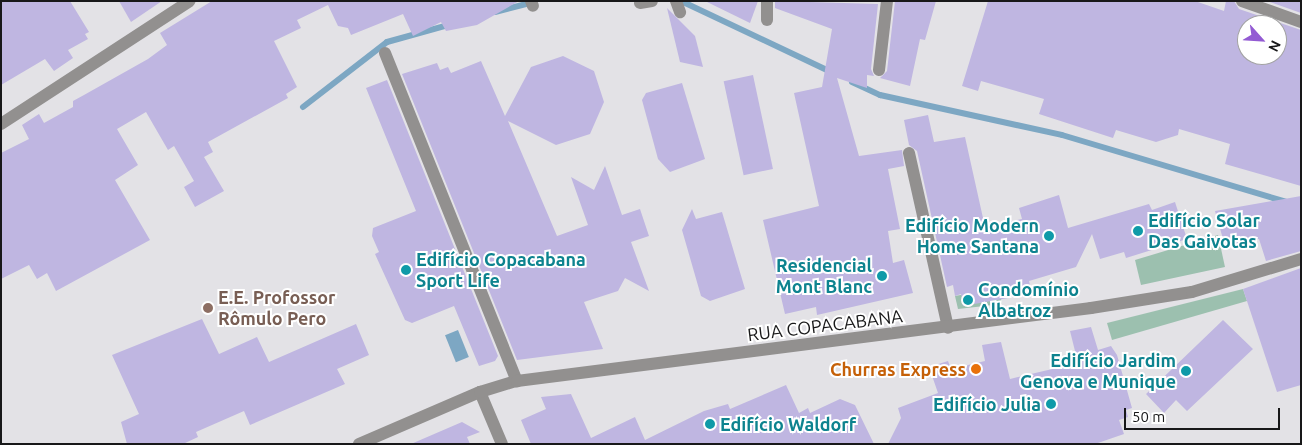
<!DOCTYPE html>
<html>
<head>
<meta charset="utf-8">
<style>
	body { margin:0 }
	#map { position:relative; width:1302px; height:445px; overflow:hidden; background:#e3e2e6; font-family:Ubuntu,sans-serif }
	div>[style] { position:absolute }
	.green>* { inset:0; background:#9cc0af }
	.water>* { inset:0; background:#7da7c3; transform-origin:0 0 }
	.stream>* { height:6px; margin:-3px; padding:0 3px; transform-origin:3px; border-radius:3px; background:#7da7c3 }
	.building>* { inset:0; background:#bfb6e1; transform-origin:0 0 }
	.minor>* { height:12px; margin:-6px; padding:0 6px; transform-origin:6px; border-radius:6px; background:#92908f }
	.dots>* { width:14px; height:14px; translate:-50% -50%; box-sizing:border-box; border:2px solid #fff; border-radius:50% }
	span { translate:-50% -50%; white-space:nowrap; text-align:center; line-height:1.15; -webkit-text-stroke:4px #fff; paint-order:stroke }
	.culture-label { font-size:18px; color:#0d838f; font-weight:700 }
	.left { translate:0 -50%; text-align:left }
	.right { translate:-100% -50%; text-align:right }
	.education-label { font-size:18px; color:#785e54; font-weight:700 }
	.street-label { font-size:18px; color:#181819 }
	.food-label { font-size:18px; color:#c56008; font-weight:700 }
	.frame { position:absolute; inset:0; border:2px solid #181819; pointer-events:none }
	.north { position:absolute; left:1237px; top:15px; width:50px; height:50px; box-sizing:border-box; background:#fff; border:1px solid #a3a3a3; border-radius:50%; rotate:116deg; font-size:14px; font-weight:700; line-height:20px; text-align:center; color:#181819 }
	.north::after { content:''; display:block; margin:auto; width:18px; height:22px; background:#935bd3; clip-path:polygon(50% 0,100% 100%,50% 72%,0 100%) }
	.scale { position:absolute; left:1124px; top:408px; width:156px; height:22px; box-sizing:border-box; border:2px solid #181819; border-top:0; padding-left:6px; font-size:15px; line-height:18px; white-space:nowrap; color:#181819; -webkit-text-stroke:4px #fff; paint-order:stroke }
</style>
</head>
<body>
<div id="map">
	<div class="green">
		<i style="clip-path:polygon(1218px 235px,1225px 267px,1141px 285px,1135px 260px)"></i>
		<i style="clip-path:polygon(999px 288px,1002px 304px,958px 309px,955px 296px)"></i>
		<i style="clip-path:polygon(1243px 289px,1247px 301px,1112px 340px,1107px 323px)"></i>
	</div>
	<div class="water">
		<i style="left:458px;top:330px;width:29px;height:14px;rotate:68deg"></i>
	</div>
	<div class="stream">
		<i style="left:681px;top:1px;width:166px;rotate:25.3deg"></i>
		<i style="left:495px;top:12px;width:40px;rotate:-14.4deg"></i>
		<i style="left:852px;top:82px;width:31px;rotate:25deg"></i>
		<i style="left:880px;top:95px;width:186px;rotate:12.4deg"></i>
		<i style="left:1062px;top:135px;width:235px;rotate:16.6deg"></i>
		<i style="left:303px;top:107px;width:106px;rotate:-37.7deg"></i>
		<i style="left:387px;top:42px;width:67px;rotate:-15.5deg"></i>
	</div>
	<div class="building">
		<i style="clip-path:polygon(1px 1px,70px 1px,89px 32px,85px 34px,88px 39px,68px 50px,73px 58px,54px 71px,45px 59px,1px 85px)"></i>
		<i style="clip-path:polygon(119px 1px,162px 1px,131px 22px)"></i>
		<i style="clip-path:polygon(212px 1px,519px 1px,477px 25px,446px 31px,441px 22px,413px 36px,403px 14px,351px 35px,348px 28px,338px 26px,328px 5px,297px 20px,301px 28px,274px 41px,297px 87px,286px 94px,288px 98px,208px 142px,213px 152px,204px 157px,224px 191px,195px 207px,184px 187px,194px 181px,174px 146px,168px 150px,146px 112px,117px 129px,138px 165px,115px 180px,150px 240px,56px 291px,47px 273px,37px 279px,29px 265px,1px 279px,1px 153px,29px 139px,22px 125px,39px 114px,44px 123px,73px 107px,73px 101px,84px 95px,148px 59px,167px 45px,160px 33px)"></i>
		<i style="clip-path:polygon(705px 1px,758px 1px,750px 23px)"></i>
		<i style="clip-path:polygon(775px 1px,878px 4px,871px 69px,874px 76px,867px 75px,867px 88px,837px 78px,859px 156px,902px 150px,904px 166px,888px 169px,900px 229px,888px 231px,893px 263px,904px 260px,913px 293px,817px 315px,816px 307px,785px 314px,763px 220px,819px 206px,794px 93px,822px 87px,832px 29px,775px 8px)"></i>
		<i style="clip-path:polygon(895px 1px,936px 1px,925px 40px,920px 39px,910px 86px,880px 78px,887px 71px)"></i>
		<i style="clip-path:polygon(evenodd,988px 1px,1195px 1px,1224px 11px,1226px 1px,1234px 1px,1239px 9px,1301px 30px,1301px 186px,1225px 164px,1230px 144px,1179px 129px,1178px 135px,1156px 142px,1116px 130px,1113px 138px,1039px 114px,1044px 99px,981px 81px,978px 91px,962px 86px,988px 1px,1247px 25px,1277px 25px,1277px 55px,1247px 55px,1247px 25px)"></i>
		<i style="clip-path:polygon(1267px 1px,1301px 1px,1301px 13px)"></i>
		<i style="clip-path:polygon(667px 8px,695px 36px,703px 67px,680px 62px)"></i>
		<i style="clip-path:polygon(563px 56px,594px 71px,604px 102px,590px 134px,556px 145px,508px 121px,557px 236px,588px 225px,571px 177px,594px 190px,605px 166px,622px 215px,640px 209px,649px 236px,631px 242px,649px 291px,625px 278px,618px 291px,584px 302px,603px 349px,517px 360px,402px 74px,437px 63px,440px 70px,448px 67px,451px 73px,481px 61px,505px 116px,531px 67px)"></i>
		<i style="left:753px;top:75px;width:96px;height:30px;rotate:78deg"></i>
		<i style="clip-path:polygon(387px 80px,498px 356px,495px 361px,479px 366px,454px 306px,412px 323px,405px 320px,375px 254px,379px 252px,372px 236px,373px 228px,416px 211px,366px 88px)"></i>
		<i style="clip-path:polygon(682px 83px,705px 159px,670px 172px,658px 159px,642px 100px,646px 93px)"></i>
		<i style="clip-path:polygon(928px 115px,934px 142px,965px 137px,985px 227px,1022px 219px,1019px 208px,1059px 195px,1068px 228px,1149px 204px,1152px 210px,1175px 202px,1187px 239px,1126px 258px,1124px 252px,1100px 259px,1092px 234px,1076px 267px,1029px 281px,1031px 289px,1007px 294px,1008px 298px,963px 306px,961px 294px,955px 296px,953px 285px,947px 287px,917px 151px,909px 145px,904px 120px)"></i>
		<i style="clip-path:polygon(1301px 196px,1301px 251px,1266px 261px,1259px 239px,1225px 246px,1215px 211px)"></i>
		<i style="clip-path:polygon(692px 209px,696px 219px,722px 212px,745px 289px,710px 301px,701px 296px,682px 230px)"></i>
		<i style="clip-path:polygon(1301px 268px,1301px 385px,1277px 392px,1243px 289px)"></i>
		<i style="clip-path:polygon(202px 319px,219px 354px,257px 337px,269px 362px,356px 324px,369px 355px,337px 369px,345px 384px,250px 425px,244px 411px,196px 432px,198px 437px,183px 444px,127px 444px,121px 422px,139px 414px,112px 355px)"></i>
		<i style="clip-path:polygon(1223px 320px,1253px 349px,1187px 411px,1176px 400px,1164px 413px,1146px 394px)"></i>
		<i style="clip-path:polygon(1091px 327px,1098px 350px,1111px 346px,1117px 355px,1132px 408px,1126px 410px,1128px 417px,1119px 420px,1124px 434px,1095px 444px,888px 444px,901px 418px,898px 408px,938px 393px,929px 367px,948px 361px,951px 369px,985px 361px,982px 345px,1001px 342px,1010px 379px,1078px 363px,1070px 331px)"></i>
		<i style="clip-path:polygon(786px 385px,799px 413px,808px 408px,810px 413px,840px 399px,855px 405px,874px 444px,531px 444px,521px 420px,546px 409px,541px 397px,571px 394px,591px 438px,635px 417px,645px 440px,704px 411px,728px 404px,730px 409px)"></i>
		<i style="clip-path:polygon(462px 422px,480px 432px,467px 437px,470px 444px,411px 444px)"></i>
	</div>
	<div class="minor">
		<i style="left:531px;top:1px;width:5px;rotate:68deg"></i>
		<i style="left:676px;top:1px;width:12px;rotate:70deg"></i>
		<i style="left:1242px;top:1px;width:63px;rotate:19.6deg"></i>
		<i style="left:640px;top:3px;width:12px;rotate:-9deg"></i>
		<i style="left:767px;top:20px;width:19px;rotate:-90deg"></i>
		<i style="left:385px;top:53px;width:354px;rotate:68.1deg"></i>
		<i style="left:879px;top:70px;width:69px;rotate:-83.4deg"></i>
		<i style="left:1px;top:124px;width:225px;rotate:-33.1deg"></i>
		<i style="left:909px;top:153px;width:179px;rotate:77.4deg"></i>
		<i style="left:480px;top:392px;width:56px;rotate:67.1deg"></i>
		<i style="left:359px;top:444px;width:132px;rotate:-23.3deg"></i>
		<i style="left:480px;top:392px;width:39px;rotate:-17deg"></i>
		<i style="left:517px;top:381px;width:579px;rotate:-7.25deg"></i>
		<i style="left:1091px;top:308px;width:102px;rotate:-9deg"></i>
		<i style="left:1192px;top:292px;width:114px;rotate:-16.8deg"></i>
	</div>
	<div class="dots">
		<i style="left:1138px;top:231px;background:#0f9aa8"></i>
		<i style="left:1049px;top:236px;background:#0f9aa8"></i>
		<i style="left:406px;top:270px;background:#0f9aa8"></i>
		<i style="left:882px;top:276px;background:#0f9aa8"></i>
		<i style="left:968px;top:300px;background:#0f9aa8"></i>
		<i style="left:208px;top:308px;background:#8d6e63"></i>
		<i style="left:976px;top:369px;background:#e8710a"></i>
		<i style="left:1186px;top:371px;background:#0f9aa8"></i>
		<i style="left:1051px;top:404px;background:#0f9aa8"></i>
		<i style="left:710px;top:424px;background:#0f9aa8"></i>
	</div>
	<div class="culture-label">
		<span class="left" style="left:1148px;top:231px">Edifício Solar<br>Das Gaivotas</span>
		<span class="right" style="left:1039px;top:236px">Edifício Modern<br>Home Santana</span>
		<span class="left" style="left:416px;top:270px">Edifício Copacabana<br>Sport Life</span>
		<span class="right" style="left:872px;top:276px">Residencial<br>Mont Blanc</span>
		<span class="left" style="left:978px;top:300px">Condomínio<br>Albatroz</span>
		<span class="right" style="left:1176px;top:371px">Edifício Jardim<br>Genova e Munique</span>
		<span class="right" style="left:1041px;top:404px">Edifício Julia</span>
		<span class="left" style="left:720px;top:424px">Edifício Waldorf</span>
	</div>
	<div class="education-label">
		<span class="left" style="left:218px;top:308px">E.E. Profossor<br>Rômulo Pero</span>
	</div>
	<div class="street-label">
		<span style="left:825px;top:325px;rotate:-7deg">RUA COPACABANA</span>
	</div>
	<div class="food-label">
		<span class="right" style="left:966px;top:369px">Churras Express</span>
	</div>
	<div class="frame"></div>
	<div class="north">N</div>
	<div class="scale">50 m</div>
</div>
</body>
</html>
